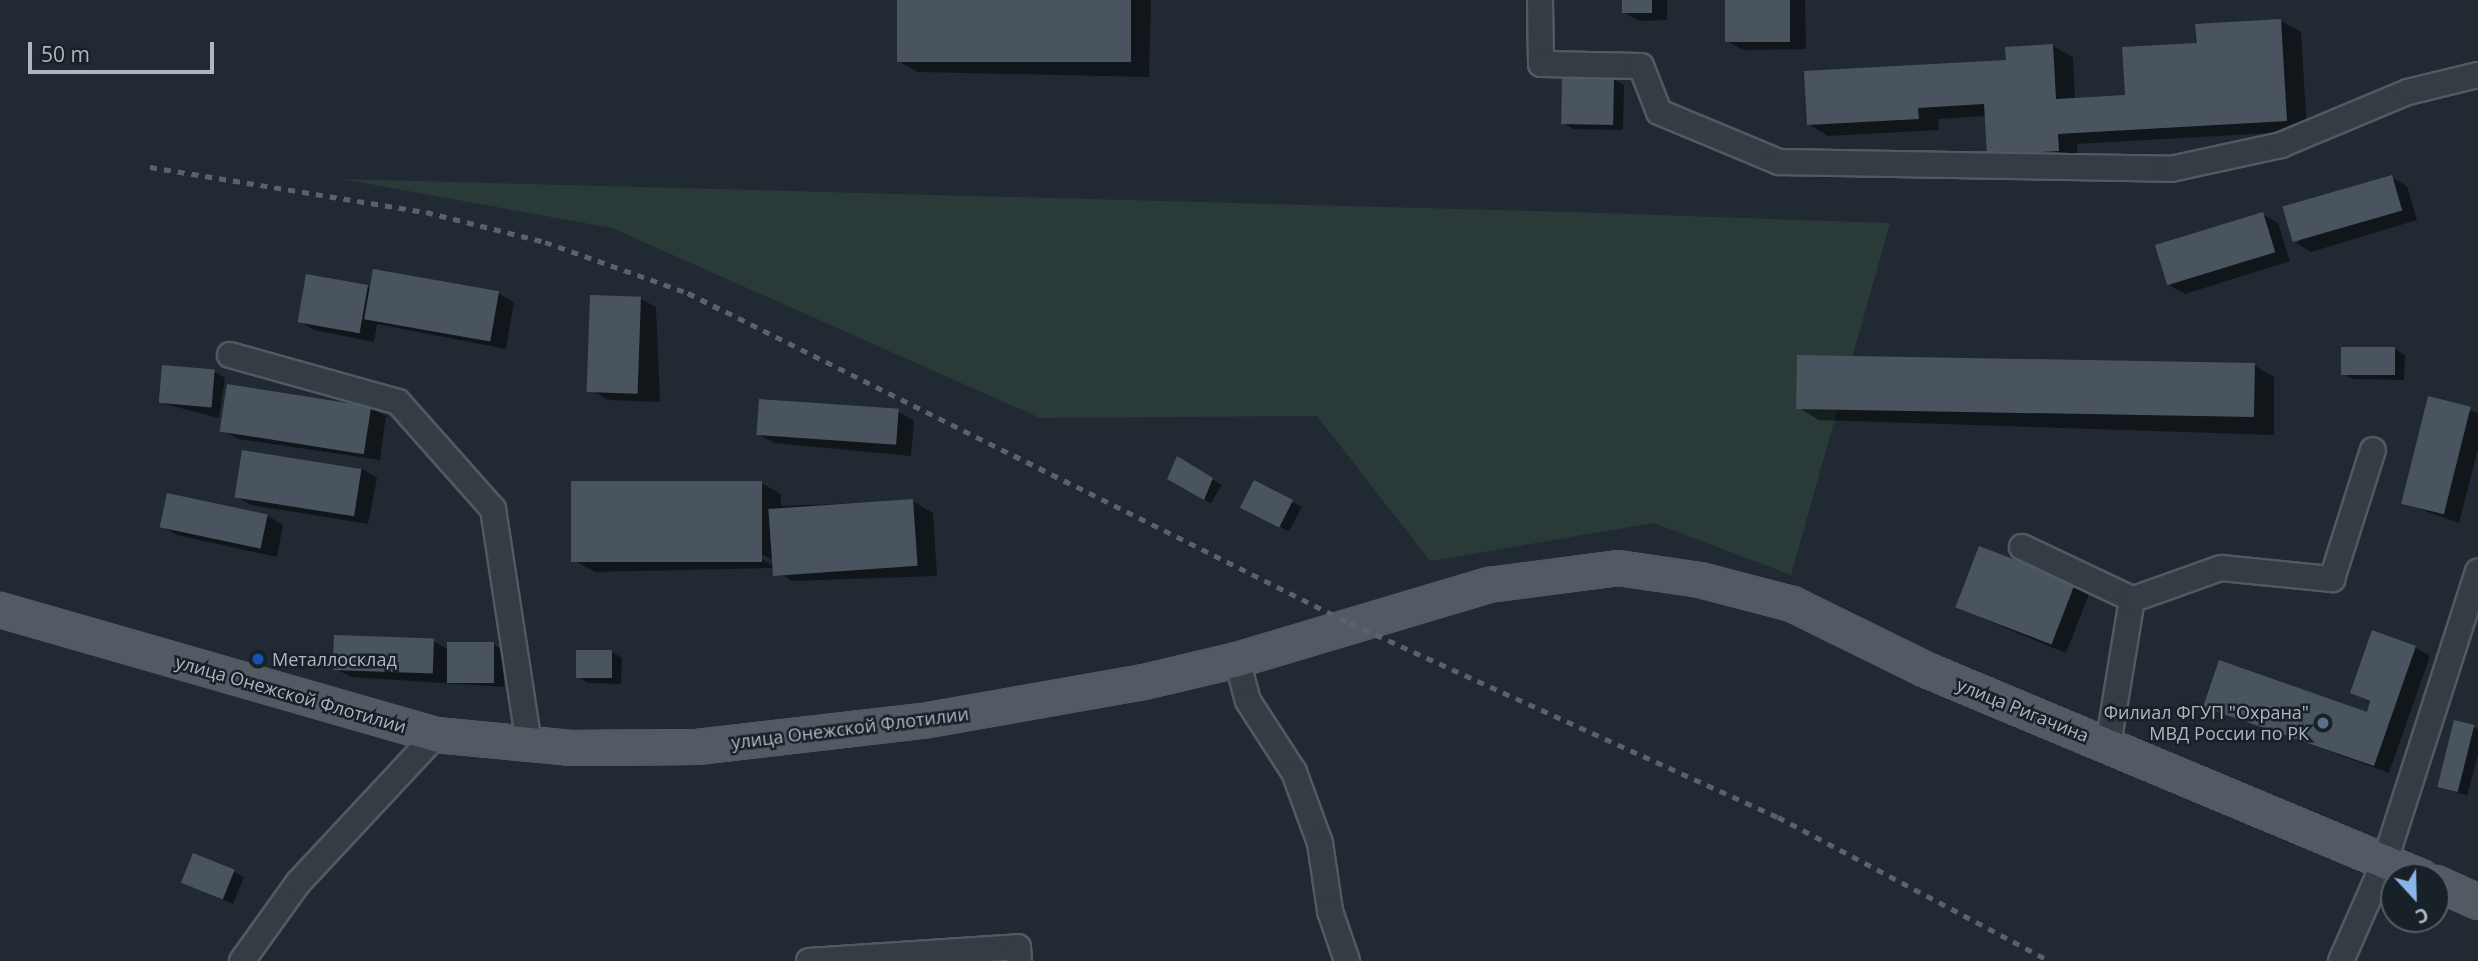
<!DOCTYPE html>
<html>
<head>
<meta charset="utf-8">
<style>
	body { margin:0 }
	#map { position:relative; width:2478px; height:961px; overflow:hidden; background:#212a33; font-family:"Open Sans",sans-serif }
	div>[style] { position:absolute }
	.green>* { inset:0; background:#293a39 }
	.shadow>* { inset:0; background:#0007; transform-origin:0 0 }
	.building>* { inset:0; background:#49545f; transform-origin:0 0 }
	.roads { filter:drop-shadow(2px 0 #515a62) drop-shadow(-2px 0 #515a62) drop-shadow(0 2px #515a62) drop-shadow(0 -2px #515a62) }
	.minor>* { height:24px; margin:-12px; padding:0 12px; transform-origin:12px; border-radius:12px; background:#343c44 }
	.major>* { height:32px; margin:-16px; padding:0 16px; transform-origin:16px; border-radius:16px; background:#525b64 }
	.rail>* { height:5px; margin-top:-2.5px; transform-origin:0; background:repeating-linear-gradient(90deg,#5a636d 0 7px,transparent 0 14px) }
	.dots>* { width:19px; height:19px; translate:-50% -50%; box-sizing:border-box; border:4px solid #192128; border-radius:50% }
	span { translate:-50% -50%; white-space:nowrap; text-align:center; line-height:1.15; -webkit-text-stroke:5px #192128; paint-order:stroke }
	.poi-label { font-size:18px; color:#aeb7c1 }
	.left { translate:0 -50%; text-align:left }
	.right { translate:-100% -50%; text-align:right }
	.street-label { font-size:18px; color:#aeb7c1 }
	.north { position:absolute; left:2380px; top:863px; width:70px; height:70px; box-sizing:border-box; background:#192128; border:2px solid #555d65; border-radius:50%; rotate:158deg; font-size:19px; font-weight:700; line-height:28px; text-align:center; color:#aeb7c1 }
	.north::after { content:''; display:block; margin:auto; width:24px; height:32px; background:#88b6eb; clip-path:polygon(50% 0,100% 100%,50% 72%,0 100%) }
	.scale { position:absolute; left:28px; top:42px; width:186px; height:32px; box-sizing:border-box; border:4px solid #aeb7c1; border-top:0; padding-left:9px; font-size:21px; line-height:24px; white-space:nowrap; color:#aeb7c1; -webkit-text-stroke:5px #192128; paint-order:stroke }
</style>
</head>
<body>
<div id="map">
	<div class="green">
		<i style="clip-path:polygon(342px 179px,1570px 212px,1890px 223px,1791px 575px,1654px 523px,1430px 561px,1317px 416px,1040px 418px,612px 228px)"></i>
	</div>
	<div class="shadow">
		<i style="clip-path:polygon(899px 0,1151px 0,1149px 77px,918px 72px,898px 61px)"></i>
		<i style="clip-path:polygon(1624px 0,1667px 0,1667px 20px,1639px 21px,1624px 12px)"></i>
		<i style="clip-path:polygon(1727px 0,1805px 0,1806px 49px,1743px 50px,1727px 41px)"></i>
		<i style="clip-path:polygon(2281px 21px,2301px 32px,2307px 131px,2077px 144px,2078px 161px,2009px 166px,1987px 116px,1938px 119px,1939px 130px,1828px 136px,1808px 124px,2053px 46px,2073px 57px,2075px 99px,2127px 97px,2198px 45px)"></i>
		<i style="clip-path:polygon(1614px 79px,1624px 85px,1623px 130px,1573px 129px,1563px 123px)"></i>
		<i style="clip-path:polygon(2391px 177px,2407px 186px,2417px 220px,2311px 252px,2296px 243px)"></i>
		<i style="clip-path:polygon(2262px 214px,2278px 223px,2290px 261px,2185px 294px,2169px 285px)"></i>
		<i style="clip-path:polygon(367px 287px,498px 293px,514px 302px,506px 349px,377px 324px,374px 342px,314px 330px,299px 321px)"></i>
		<i style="clip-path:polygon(641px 299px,656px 307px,660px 402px,608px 400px,593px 391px)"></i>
		<i style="clip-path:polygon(2395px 349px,2405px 355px,2404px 380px,2353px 379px,2343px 374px)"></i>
		<i style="clip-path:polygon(2254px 365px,2274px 377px,2274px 435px,1819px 420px,1799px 408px)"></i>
		<i style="clip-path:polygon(215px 372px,225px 378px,219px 418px,157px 402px)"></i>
		<i style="clip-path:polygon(2430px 398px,2478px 413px,2478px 449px,2459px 523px,2403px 503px)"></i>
		<i style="clip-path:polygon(371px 408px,386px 416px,380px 460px,238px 439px,222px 430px)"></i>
		<i style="clip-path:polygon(899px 412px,914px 421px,911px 456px,774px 443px,759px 435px)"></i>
		<i style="clip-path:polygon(244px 452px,362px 469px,377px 478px,368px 524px,251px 505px,236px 496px)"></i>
		<i style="left:1178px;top:459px;width:51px;height:21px;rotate:31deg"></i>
		<i style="left:1255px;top:482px;width:53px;height:28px;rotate:28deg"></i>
		<i style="clip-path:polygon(evenodd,761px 483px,781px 494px,781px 506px,913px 501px,933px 513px,937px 576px,792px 581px,772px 568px,595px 572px,575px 561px,761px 483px,756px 551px,772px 560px,772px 565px,754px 554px,756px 551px)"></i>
		<i style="clip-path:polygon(168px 495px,268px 516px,283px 525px,277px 557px,177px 535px,162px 526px)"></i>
		<i style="clip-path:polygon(2074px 585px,2089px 594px,2066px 653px,1957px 608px)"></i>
		<i style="clip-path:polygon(433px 641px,449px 650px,493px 644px,503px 650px,504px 687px,351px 677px,336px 669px)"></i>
		<i style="clip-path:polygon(2415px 647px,2430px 656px,2389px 773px,2205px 706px,2368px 714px,2371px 703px,2352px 693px)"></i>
		<i style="clip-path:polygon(612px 652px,622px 658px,621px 684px,588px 683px,578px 677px)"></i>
		<i style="clip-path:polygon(2455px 722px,2478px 729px,2478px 755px,2467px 796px,2439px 786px)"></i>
		<i style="clip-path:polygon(234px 872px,244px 877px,233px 904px,183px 883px)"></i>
	</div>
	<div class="building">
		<i style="left:897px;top:0;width:234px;height:62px"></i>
		<i style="left:1622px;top:0;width:30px;height:13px"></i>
		<i style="left:1725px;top:0;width:65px;height:42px"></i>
		<i style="clip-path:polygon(2281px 19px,2287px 121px,2058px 134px,2059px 151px,1987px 155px,1984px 104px,1918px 108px,1919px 119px,1807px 125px,1804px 71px,2006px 60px,2005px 47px,2053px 44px,2056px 99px,2125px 95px,2122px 47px,2197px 43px,2195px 24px)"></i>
		<i style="left:1562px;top:76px;width:52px;height:48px;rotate:1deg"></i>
		<i style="left:2392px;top:175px;width:37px;height:114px;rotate:74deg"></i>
		<i style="left:2263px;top:212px;width:42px;height:113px;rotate:73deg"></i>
		<i style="left:373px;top:269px;width:128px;height:51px;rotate:10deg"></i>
		<i style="left:306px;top:274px;width:63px;height:49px;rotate:10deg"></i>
		<i style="left:590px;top:295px;width:51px;height:97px;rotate:2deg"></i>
		<i style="left:2395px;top:347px;width:28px;height:54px;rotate:90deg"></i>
		<i style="left:1797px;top:355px;width:458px;height:54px;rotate:1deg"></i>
		<i style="left:162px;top:365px;width:53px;height:38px;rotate:5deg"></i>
		<i style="left:227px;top:384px;width:146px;height:48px;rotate:9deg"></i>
		<i style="left:2428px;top:396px;width:44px;height:111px;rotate:14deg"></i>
		<i style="left:759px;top:399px;width:140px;height:36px;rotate:4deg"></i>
		<i style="left:242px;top:450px;width:121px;height:48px;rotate:9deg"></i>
		<i style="clip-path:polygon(1177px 456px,1213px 478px,1204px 500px,1167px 479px)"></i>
		<i style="left:1254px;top:480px;width:44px;height:31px;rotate:27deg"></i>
		<i style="left:571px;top:481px;width:191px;height:81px"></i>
		<i style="left:167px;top:493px;width:103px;height:35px;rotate:12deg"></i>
		<i style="left:913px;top:499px;width:67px;height:145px;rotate:86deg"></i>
		<i style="left:1979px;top:546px;width:103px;height:66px;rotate:21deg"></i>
		<i style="clip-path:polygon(2372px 630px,2416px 646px,2374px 766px,2203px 707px,2219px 660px,2367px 712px,2370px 701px,2350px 693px)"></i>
		<i style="left:334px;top:635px;width:100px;height:35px;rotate:2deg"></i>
		<i style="left:494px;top:642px;width:41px;height:47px;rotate:90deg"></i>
		<i style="left:576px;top:650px;width:36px;height:28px"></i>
		<i style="left:2454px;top:720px;width:21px;height:69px;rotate:14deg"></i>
		<i style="left:193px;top:853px;width:45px;height:32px;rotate:22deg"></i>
	</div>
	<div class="roads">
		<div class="minor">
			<i style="left:1540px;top:0;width:64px;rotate:89.1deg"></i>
			<i style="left:1541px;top:64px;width:100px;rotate:1.1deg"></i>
			<i style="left:1641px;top:66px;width:49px;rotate:68.6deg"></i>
			<i style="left:1659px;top:112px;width:130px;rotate:22.6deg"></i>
			<i style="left:1779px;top:162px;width:392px;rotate:1deg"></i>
			<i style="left:2171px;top:169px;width:113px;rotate:-12.3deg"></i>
			<i style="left:2281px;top:145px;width:138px;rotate:-22.7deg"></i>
			<i style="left:2408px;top:92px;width:72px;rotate:-13.7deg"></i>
			<i style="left:230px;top:355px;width:174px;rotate:15.6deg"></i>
			<i style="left:398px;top:402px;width:143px;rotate:48.4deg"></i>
			<i style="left:493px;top:509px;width:238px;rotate:81.3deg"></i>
			<i style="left:2022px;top:547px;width:122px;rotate:25.3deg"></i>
			<i style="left:2132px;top:599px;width:148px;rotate:99.3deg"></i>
			<i style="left:2131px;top:600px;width:96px;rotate:-19.6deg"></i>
			<i style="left:2221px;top:568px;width:112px;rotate:5.7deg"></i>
			<i style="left:2332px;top:579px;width:135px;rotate:-72.4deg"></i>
			<i style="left:1237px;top:660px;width:42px;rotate:75deg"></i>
			<i style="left:1248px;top:701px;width:85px;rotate:57.1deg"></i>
			<i style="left:1294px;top:772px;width:76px;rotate:69.9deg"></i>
			<i style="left:1320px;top:843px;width:69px;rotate:81.6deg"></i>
			<i style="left:1330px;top:911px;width:53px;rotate:71.2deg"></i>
			<i style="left:242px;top:961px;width:96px;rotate:-54.3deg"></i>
			<i style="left:298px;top:883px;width:202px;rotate:-47deg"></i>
			<i style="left:436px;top:735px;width:16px;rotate:4deg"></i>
			<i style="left:809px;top:961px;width:209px;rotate:-3.8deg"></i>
			<i style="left:1018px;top:947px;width:14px;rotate:86deg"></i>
			<i style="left:2341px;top:961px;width:109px;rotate:-66.3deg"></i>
			<i style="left:2385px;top:861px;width:304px;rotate:-72.2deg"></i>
		</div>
		<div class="major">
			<i style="left:0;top:610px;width:454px;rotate:16deg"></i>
			<i style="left:436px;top:735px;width:135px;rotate:5.5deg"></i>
			<i style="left:570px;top:748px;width:127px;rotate:-0.5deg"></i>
			<i style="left:697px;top:747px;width:227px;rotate:-6.6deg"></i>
			<i style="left:923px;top:721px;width:224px;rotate:-10deg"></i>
			<i style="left:1144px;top:682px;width:96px;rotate:-13.3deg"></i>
			<i style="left:1237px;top:660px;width:263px;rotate:-16.6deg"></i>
			<i style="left:1489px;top:585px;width:130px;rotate:-7.5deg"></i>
			<i style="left:1618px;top:568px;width:83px;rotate:8.3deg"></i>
			<i style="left:1700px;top:580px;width:95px;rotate:14.6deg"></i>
			<i style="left:1792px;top:604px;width:147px;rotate:26.2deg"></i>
			<i style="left:1924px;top:669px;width:539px;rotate:22.71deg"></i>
			<i style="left:2436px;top:883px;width:46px;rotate:24.3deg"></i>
		</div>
	</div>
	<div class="rail">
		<i style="left:150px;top:167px;width:280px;rotate:9.3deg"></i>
		<i style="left:426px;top:212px;width:123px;rotate:14.1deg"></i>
		<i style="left:545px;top:242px;width:152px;rotate:19.6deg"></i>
		<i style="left:688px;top:293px;width:740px;rotate:26.5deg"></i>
		<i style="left:1350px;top:623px;width:470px;rotate:24.4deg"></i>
		<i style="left:1778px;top:817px;width:308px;rotate:27.9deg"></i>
	</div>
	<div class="dots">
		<i style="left:258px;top:659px;background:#1a4fb4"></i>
		<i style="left:2323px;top:723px;background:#5c6f8a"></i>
	</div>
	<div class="poi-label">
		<span class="left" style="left:272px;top:659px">Металлосклад</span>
		<span class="right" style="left:2309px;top:723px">Филиал ФГУП "Охрана"<br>МВД России по РК</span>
	</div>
	<div class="street-label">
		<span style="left:291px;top:694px;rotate:16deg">улица Онежской Флотилии</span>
		<span style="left:2023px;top:710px;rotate:22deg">улица Ригачина</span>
		<span style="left:850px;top:728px;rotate:-7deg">улица Онежской Флотилии</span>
	</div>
	<div class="north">С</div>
	<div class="scale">50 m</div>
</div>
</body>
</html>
